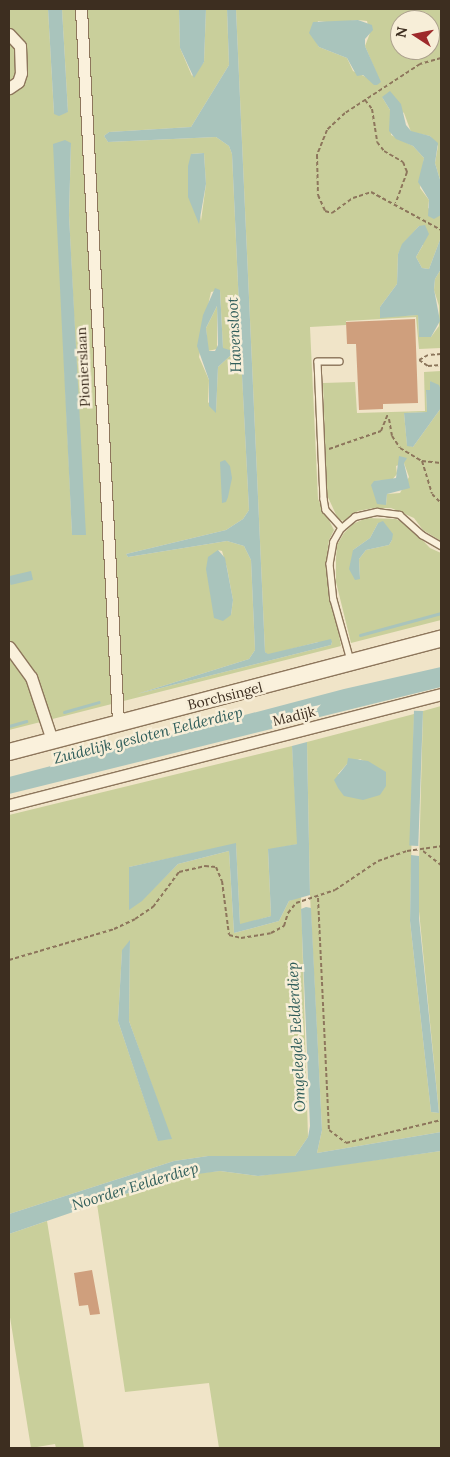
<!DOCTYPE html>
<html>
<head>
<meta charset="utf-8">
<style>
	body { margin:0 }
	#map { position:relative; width:450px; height:1457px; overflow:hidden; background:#f0e4c8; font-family:Lora,serif }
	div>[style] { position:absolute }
	.green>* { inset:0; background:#c9cf9b }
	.water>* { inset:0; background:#a9c4bc; transform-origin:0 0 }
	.stream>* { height:3px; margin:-1.5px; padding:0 1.5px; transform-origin:1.5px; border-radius:1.5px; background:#a9c4bc }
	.building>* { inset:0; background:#cf9f7d }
	.path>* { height:2px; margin-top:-1px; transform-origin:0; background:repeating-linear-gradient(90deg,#8d765c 0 4px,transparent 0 6.5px) }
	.roads { filter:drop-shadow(1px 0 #8d765c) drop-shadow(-1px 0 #8d765c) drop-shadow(0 1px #8d765c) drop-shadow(0 -1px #8d765c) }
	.lane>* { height:5.5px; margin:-2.75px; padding:0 2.75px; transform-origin:2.75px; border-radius:2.75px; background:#faf1dc }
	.street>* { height:11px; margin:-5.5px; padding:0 5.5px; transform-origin:5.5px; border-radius:5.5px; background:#faf1dc }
	.secondary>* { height:16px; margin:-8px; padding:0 8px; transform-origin:8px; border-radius:8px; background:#faf1dc }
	span { translate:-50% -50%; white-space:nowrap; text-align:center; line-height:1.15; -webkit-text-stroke:5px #f7eed8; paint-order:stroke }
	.street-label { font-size:14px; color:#3d2e20 }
	.water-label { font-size:15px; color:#2f5d5a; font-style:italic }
	.frame { position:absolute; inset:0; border:10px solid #3d2e20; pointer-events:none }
	.north { position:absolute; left:390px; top:10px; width:50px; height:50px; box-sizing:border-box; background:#f7eed8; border:1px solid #ada18e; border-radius:50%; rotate:281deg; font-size:14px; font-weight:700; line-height:20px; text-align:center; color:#3d2e20 }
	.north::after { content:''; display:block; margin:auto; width:18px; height:22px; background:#9e2a2b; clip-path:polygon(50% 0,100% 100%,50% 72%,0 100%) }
</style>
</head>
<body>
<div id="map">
	<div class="green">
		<i style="clip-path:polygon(evenodd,9px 9px,48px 9px,54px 114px,68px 112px,62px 9px,179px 9px,180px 48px,192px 76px,204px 62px,206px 9px,227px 9px,229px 65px,191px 127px,109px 132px,104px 136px,108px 142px,216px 137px,229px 146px,232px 154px,241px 349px,233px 351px,223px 349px,220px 290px,211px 292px,209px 301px,199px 357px,209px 380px,208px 402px,216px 412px,218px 367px,231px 355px,241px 355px,249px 510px,243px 519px,226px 530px,126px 554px,128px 557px,227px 541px,244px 546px,251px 560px,255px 650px,249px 659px,137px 694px,331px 645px,332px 642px,318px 642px,268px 655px,265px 652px,236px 9px,441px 9px,441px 183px,435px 163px,438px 146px,430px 136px,411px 132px,404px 113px,382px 97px,390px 110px,391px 135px,413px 146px,424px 158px,420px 188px,429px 200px,428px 208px,441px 215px,441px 237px,429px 269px,422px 268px,416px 257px,423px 245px,419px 226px,403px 244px,398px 254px,397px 284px,380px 307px,380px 317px,418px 315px,419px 337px,431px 337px,439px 326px,439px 306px,434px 290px,435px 279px,441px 269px,441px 348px,419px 349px,416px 317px,346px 321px,346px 325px,310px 327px,318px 499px,334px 530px,329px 540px,326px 562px,341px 646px,9px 730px,9px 9px,358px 20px,367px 21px,370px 33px,365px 46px,378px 77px,368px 78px,353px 71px,347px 58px,319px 47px,313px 36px,318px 21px,334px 23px,358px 20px,9px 9px,400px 20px,430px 20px,430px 50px,400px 50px,400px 20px,9px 9px,71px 143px,69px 215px,85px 535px,72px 534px,55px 160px,71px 143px,9px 9px,204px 153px,206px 184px,201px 221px,191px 154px,204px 153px,9px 9px,218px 550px,222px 551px,227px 568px,233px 600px,231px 615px,218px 550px)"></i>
		<i style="clip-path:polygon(217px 306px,217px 349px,208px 351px,206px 328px)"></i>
		<i style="clip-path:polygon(evenodd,441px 371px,441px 390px,430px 381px,430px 390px,426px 390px,427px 412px,404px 413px,407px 445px,413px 447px,441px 408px,441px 541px,423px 530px,414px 518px,391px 508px,374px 508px,358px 511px,344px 521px,338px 519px,327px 495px,323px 383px,355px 382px,357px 413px,425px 411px,424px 372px,441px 371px,404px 463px,409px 477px,400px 493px,387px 494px,386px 505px,374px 481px,392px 480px,397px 474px,396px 466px,404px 463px)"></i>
		<i style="clip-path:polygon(evenodd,366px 518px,396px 519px,408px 525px,430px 548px,441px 553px,441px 620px,351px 643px,336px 582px,336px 558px,337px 545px,344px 533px,353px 524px,366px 518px,378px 523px,392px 540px,389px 545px,366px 550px,359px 559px,360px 579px,353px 550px,370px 538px,378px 523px)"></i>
		<i style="clip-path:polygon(evenodd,441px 706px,441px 1132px,317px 1153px,322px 1130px,310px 895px,307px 742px,414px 714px,410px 921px,431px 1112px,439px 1113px,418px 901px,423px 711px,441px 706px,360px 759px,385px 772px,386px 786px,338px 774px,347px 764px,360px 759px)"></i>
		<i style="clip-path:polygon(evenodd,292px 746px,298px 844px,268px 850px,271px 916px,240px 925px,236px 844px,129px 867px,154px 888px,178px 864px,229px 851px,234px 933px,279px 921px,289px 901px,301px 896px,308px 1137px,295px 1156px,208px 1156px,174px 1161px,9px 1214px,9px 815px,292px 746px,130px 941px,129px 1021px,171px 1139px,158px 1140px,118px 1021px,122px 951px,130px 941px)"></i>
		<i style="clip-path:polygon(441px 1151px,441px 1448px,219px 1448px,209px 1383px,125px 1392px,97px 1204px,175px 1177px,198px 1173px,220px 1171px,258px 1176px)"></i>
		<i style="clip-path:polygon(47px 1221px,84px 1448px,56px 1448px,55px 1444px,31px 1448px,9px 1311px,9px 1234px)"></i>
	</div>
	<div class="water">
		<i style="clip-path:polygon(48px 9px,62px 9px,68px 112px,59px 116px,54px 114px)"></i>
		<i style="clip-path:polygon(179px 9px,206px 9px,204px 62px,194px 78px,180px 48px)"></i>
		<i style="clip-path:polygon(evenodd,227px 9px,236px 9px,265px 652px,268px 654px,331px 639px,332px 642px,331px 645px,137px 694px,249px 659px,255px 650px,251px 560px,244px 546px,227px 541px,128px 557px,126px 554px,226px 530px,243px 519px,249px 510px,241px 356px,231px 355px,218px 367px,216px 413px,209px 406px,209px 380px,197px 346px,203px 315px,215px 288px,220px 290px,223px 348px,233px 351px,241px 349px,232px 154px,229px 146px,216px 137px,108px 142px,104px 136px,109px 132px,191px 127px,229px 65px,227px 9px,217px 306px,218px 345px,215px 351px,209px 351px,206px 328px,217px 306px)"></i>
		<i style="clip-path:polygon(358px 20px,372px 25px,373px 30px,365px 39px,365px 46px,381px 82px,377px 85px,374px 85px,363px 75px,357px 76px,347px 58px,319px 47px,309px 33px,313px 22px)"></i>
		<i style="clip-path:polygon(390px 91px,401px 104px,406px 125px,411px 131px,430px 136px,438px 143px,435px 163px,441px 183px,441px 215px,434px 219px,428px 216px,429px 200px,418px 182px,424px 158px,413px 146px,396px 139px,389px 131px,390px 110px,382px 97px)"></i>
		<i style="clip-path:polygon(65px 140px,71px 143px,69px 215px,86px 535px,72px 535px,53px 144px)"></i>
		<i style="clip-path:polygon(204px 153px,206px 184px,199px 224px,188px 197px,188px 166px,191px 154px)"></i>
		<i style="clip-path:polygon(425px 225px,429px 234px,416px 257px,422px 268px,429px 269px,441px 237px,441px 269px,435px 279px,434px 289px,440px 321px,431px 337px,419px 337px,418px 315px,380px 318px,380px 307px,397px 284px,398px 254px,402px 244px,419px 226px)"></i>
		<i style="clip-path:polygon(430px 381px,439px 385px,441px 390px,441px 408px,413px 447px,407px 446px,404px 413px,427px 412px,426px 390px,430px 390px)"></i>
		<i style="clip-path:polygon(399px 456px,407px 458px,404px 463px,410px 488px,387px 494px,386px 505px,377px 504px,371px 485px,374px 481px,396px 478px)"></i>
		<i style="clip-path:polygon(225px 460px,230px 466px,232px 478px,228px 497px,226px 502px,222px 503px,220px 462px)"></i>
		<i style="clip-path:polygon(383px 521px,393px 534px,392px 540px,389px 545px,366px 550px,359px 559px,360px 579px,355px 580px,349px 569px,353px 550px,370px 538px,378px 523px)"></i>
		<i style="clip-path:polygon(218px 550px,225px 558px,233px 600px,231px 615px,223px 621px,214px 618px,206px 569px,208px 557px)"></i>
		<i style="left:31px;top:571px;width:9px;height:23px;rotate:77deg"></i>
		<i style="clip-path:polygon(441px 667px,441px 687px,9px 794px,9px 777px,344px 689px)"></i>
		<i style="left:423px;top:711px;width:135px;height:9px;rotate:92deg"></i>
		<i style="clip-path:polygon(307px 742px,310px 895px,289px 901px,279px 921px,234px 933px,229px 851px,178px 864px,142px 901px,129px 910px,129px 867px,236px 843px,240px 924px,271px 916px,268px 849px,297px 844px,292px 746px)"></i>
		<i style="clip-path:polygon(348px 758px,368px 761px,386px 772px,386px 786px,380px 795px,363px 800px,344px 796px,338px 788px,334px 780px,347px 764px)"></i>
		<i style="clip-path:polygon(411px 855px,419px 856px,419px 918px,439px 1113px,431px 1112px,410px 921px)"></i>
		<i style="clip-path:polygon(306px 907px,311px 908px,322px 1130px,317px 1153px,441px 1132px,441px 1151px,295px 1172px,258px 1176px,220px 1171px,175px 1177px,9px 1234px,9px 1214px,174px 1161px,208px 1156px,295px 1156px,308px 1137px,310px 1126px,301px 909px)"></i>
		<i style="clip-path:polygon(130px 940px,129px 1021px,172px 1139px,158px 1141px,118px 1021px,122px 950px)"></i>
	</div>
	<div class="stream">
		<i style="left:360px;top:635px;width:84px;rotate:-15.2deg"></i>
		<i style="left:64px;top:712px;width:36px;rotate:-16deg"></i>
		<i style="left:9px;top:726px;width:18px;rotate:-16deg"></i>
	</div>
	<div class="building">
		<i style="clip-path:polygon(415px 319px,418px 403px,383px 404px,383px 409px,359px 410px,356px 344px,347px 344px,346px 322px)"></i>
		<i style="clip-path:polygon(92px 1270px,100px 1314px,90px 1315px,88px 1305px,79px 1306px,74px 1273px)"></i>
	</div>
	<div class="path">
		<i style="left:441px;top:58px;width:22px;rotate:164deg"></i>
		<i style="left:420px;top:64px;width:90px;rotate:146.8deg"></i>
		<i style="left:345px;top:113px;width:25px;rotate:137deg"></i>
		<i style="left:327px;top:130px;width:27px;rotate:112deg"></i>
		<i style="left:317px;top:155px;width:40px;rotate:88.6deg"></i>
		<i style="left:318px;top:195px;width:17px;rotate:66deg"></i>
		<i style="left:325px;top:211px;width:7px;rotate:16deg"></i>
		<i style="left:332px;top:213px;width:26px;rotate:-36deg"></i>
		<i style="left:353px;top:198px;width:19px;rotate:-18deg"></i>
		<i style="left:371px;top:192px;width:80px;rotate:28.5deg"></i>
		<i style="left:365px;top:100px;width:11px;rotate:52deg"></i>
		<i style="left:372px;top:109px;width:33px;rotate:81deg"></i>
		<i style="left:377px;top:142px;width:11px;rotate:52deg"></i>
		<i style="left:384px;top:151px;width:22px;rotate:30deg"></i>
		<i style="left:403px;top:162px;width:11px;rotate:68deg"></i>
		<i style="left:407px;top:172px;width:33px;rotate:110deg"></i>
		<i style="left:441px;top:354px;width:13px;rotate:176deg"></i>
		<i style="left:428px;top:355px;width:10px;rotate:151deg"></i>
		<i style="left:419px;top:360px;width:11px;rotate:34deg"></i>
		<i style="left:428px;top:366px;width:13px;rotate:-4deg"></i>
		<i style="left:389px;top:419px;width:17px;rotate:80deg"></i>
		<i style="left:392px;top:436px;width:14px;rotate:56deg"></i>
		<i style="left:400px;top:448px;width:26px;rotate:31deg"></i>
		<i style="left:422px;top:461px;width:19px;rotate:6deg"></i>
		<i style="left:329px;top:449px;width:55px;rotate:-19.1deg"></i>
		<i style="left:381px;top:431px;width:18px;rotate:-68deg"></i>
		<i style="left:422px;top:461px;width:34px;rotate:73deg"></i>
		<i style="left:432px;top:494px;width:13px;rotate:45deg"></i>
		<i style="left:423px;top:851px;width:23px;rotate:38deg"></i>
		<i style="left:318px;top:898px;width:232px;rotate:87.3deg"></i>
		<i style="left:329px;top:1130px;width:21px;rotate:37deg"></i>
		<i style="left:346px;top:1143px;width:98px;rotate:-13.6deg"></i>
		<i style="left:9px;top:960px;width:109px;rotate:-16.4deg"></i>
		<i style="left:114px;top:929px;width:23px;rotate:-25deg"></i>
		<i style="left:135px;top:919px;width:22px;rotate:-34deg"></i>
		<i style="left:153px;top:907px;width:44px;rotate:-53.4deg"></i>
		<i style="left:179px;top:872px;width:27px;rotate:-13deg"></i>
		<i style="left:205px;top:866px;width:11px;rotate:5deg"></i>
		<i style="left:216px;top:867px;width:15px;rotate:67deg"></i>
		<i style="left:222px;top:881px;width:54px;rotate:82.6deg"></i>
		<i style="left:229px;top:935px;width:12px;rotate:14deg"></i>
		<i style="left:241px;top:938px;width:30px;rotate:-9deg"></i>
		<i style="left:271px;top:933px;width:15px;rotate:-28deg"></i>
		<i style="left:284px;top:926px;width:14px;rotate:-73deg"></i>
		<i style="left:288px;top:913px;width:13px;rotate:-51deg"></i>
		<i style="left:296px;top:903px;width:41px;rotate:-18.4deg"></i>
		<i style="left:335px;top:890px;width:52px;rotate:-34deg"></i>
		<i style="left:378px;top:861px;width:31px;rotate:-19deg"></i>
		<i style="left:407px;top:851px;width:34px;rotate:-8deg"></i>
	</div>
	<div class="roads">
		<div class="lane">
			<i style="left:340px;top:362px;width:22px;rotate:180deg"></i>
			<i style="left:318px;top:362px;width:137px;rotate:87.5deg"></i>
			<i style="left:324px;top:499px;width:11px;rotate:80deg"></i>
			<i style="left:326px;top:510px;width:24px;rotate:48deg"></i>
			<i style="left:342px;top:528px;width:16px;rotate:120deg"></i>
			<i style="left:334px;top:542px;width:22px;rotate:100deg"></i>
			<i style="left:330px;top:564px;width:36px;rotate:84deg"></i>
			<i style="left:334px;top:600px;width:63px;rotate:74.4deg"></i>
			<i style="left:342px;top:528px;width:17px;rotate:-40deg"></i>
			<i style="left:355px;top:517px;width:23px;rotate:-13deg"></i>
			<i style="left:377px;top:512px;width:23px;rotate:7deg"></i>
			<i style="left:400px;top:515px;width:30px;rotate:42deg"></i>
			<i style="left:422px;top:535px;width:22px;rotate:30deg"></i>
		</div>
		<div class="street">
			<i style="left:81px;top:9px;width:715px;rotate:87.03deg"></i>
			<i style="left:9px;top:34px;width:16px;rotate:47deg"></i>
			<i style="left:20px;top:46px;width:27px;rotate:88deg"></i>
			<i style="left:21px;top:73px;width:9px;rotate:108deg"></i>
			<i style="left:18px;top:82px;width:11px;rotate:146deg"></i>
			<i style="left:9px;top:647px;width:37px;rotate:54deg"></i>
			<i style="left:31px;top:677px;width:66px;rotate:71.6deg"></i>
			<i style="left:9px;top:805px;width:446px;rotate:-14.4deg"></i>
		</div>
		<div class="secondary">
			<i style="left:9px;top:752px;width:447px;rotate:-14.7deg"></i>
		</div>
	</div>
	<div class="street-label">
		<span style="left:83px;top:367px;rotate:-93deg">Pionierslaan</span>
		<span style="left:225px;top:696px;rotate:-14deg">Borchsingel</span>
		<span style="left:294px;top:716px;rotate:-14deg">Madijk</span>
	</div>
	<div class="water-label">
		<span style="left:234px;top:335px;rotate:-93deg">Havensloot</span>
		<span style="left:148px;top:735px;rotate:-14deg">Zuidelijk gesloten Eelderdiep</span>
		<span style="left:296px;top:1037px;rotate:-93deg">Omgelegde Eelderdiep</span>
		<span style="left:135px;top:1186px;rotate:-17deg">Noorder Eelderdiep</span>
	</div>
	<div class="frame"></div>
	<div class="north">N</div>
</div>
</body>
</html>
